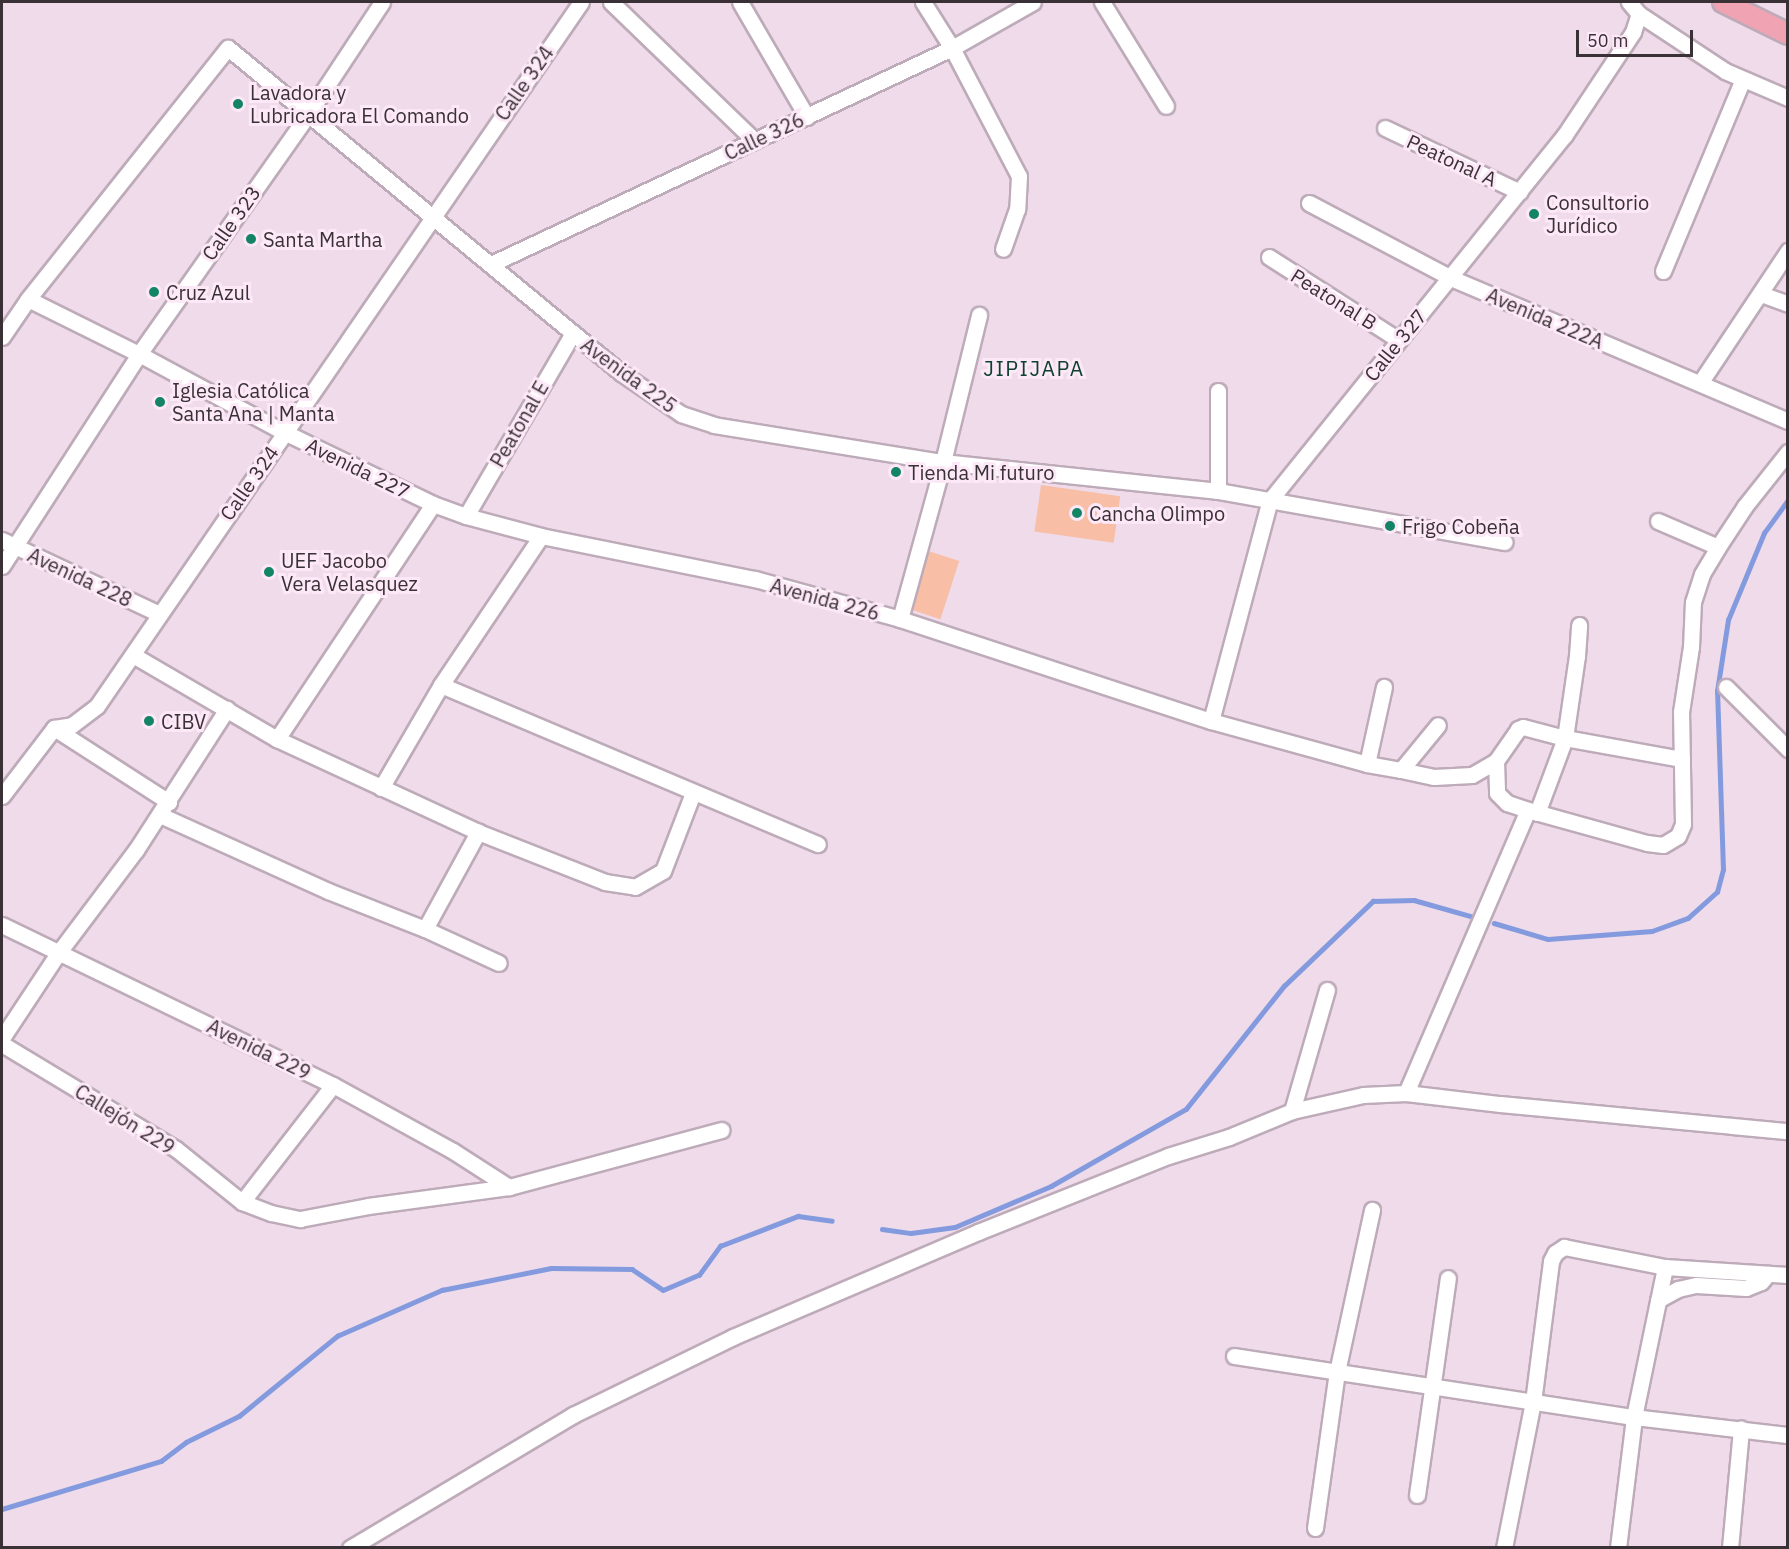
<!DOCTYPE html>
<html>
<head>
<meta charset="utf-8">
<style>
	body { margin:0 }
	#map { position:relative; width:1789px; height:1549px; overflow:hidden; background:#efdbe9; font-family:"IBM Plex Sans",sans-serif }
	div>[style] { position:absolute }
	.green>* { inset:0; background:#f8bea6; transform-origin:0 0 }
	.stream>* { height:4.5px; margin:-2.25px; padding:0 2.25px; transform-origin:2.25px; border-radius:2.25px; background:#839bde }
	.roads { filter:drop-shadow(2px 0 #beabb9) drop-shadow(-2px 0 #beabb9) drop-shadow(0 2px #beabb9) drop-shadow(0 -2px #beabb9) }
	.minor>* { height:15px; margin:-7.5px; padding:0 7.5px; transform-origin:7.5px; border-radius:7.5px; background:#fff }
	.major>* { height:20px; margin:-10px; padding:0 10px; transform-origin:10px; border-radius:10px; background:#efa3b3 }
	.dots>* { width:16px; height:16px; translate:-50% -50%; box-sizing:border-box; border:3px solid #fde8f7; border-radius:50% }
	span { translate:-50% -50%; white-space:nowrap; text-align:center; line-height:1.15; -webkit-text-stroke:6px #fde8f7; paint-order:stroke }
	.street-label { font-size:20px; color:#393136 }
	.poi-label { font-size:20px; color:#393136 }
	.left { translate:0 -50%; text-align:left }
	.neighbourhood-label { font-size:21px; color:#0f4130; letter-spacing:1.5px }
	.frame { position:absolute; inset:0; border:3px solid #393136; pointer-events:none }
	.scale { position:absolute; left:1576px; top:30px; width:117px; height:27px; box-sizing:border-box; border:3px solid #393136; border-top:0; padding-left:8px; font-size:18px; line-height:21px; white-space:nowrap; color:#393136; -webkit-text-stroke:4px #fde8f7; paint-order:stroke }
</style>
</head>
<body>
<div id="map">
	<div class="green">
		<i style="left:1041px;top:485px;width:80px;height:47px;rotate:8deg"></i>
		<i style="left:925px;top:550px;width:36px;height:61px;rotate:18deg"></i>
	</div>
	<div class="stream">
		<i style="left:1494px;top:923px;width:56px;rotate:16.5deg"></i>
		<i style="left:1548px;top:939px;width:104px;rotate:-4.4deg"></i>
		<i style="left:1652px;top:931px;width:38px;rotate:-20deg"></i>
		<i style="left:1688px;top:918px;width:39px;rotate:-42deg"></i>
		<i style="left:1717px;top:892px;width:23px;rotate:-75deg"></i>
		<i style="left:1723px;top:870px;width:179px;rotate:-91.9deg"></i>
		<i style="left:1717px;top:691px;width:72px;rotate:-81.2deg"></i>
		<i style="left:1728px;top:620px;width:94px;rotate:-67.5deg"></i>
		<i style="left:1764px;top:533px;width:41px;rotate:-54deg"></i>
		<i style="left:882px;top:1229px;width:29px;rotate:8deg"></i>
		<i style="left:911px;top:1233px;width:44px;rotate:-7.8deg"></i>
		<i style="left:955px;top:1227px;width:104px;rotate:-23.1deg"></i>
		<i style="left:1051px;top:1186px;width:155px;rotate:-29.7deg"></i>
		<i style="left:1186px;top:1109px;width:157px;rotate:-51.5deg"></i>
		<i style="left:1284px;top:986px;width:123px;rotate:-43.7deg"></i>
		<i style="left:1373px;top:901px;width:41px;rotate:-1.4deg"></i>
		<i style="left:1414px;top:900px;width:66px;rotate:15.9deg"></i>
		<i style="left:2px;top:1509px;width:166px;rotate:-16.8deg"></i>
		<i style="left:161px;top:1461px;width:31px;rotate:-37deg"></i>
		<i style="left:186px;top:1442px;width:59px;rotate:-26.1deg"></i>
		<i style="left:239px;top:1416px;width:127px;rotate:-39.2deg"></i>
		<i style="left:337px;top:1336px;width:115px;rotate:-23.7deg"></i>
		<i style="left:442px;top:1290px;width:111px;rotate:-11.4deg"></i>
		<i style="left:551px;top:1268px;width:81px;rotate:0.7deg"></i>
		<i style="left:632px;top:1269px;width:37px;rotate:34deg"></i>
		<i style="left:663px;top:1290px;width:39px;rotate:-23deg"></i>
		<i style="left:699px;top:1275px;width:36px;rotate:-54deg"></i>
		<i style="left:720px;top:1246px;width:84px;rotate:-21deg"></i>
		<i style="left:798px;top:1216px;width:34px;rotate:8deg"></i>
	</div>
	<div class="roads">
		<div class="minor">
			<i style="left:611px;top:2px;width:199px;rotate:44deg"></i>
			<i style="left:740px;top:2px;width:133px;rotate:59.8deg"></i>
			<i style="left:923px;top:2px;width:54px;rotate:57.8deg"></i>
			<i style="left:952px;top:48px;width:144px;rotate:62.4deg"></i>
			<i style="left:1019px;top:176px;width:33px;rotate:93deg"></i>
			<i style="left:1017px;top:209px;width:42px;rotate:109.3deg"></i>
			<i style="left:1102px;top:2px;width:122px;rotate:58.4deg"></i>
			<i style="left:1639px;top:14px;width:103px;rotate:33.5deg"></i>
			<i style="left:1725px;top:71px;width:69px;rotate:23.2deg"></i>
			<i style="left:1385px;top:128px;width:149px;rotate:25.4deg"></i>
			<i style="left:1309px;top:203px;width:161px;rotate:27.8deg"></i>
			<i style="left:1451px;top:278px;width:366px;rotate:23deg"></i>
			<i style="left:1269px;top:257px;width:154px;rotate:32.6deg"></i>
			<i style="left:491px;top:264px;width:509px;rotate:-25.11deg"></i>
			<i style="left:952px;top:48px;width:93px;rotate:-29.6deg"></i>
			<i style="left:1663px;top:271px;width:206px;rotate:-67.4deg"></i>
			<i style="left:1761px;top:294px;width:29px;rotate:20deg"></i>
			<i style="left:28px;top:299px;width:124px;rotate:26.4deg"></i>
			<i style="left:139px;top:354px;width:165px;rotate:28.3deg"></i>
			<i style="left:284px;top:432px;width:165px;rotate:25.8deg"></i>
			<i style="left:433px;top:504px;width:35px;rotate:20deg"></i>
			<i style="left:466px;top:516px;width:78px;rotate:14.9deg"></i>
			<i style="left:541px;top:536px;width:218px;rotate:11.4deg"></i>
			<i style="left:755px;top:579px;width:150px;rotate:15.4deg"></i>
			<i style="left:900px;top:619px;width:327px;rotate:18.2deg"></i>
			<i style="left:1211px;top:721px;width:162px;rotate:15.4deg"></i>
			<i style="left:1367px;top:764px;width:79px;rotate:-77.6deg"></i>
			<i style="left:2px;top:337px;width:46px;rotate:-55.6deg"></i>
			<i style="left:28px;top:299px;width:321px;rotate:-51.5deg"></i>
			<i style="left:228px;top:48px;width:509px;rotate:39.57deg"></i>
			<i style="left:620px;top:372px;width:74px;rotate:34.5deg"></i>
			<i style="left:681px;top:414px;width:35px;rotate:18deg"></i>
			<i style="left:714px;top:425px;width:232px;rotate:9.2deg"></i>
			<i style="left:943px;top:462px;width:277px;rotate:6deg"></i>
			<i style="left:1218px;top:491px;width:291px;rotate:10.1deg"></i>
			<i style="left:1700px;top:383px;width:159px;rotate:-56.3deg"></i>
			<i style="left:1218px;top:491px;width:100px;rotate:-90deg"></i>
			<i style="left:466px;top:516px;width:212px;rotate:-59.7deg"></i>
			<i style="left:1658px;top:521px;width:65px;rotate:23.4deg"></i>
			<i style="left:2px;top:540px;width:174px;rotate:25.2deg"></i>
			<i style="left:2px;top:566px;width:252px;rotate:-57.1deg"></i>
			<i style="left:139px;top:354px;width:294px;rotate:-54.8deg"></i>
			<i style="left:308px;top:114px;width:134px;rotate:-56.5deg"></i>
			<i style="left:900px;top:619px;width:150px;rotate:-74.6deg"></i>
			<i style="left:940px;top:474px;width:164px;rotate:-76.2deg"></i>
			<i style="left:133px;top:655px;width:167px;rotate:30.3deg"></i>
			<i style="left:277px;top:739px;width:221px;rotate:24.8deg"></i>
			<i style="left:478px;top:832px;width:136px;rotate:21.5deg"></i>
			<i style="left:605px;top:882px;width:30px;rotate:9deg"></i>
			<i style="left:635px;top:887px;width:32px;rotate:-30deg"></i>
			<i style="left:663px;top:871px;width:84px;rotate:-69deg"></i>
			<i style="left:441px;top:685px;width:409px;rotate:22.9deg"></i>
			<i style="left:1726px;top:687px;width:88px;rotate:45deg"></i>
			<i style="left:1211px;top:721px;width:229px;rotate:-75.1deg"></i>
			<i style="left:1270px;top:500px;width:468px;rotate:-51.1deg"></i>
			<i style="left:1564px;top:136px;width:125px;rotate:-56.4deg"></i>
			<i style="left:1633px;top:32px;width:19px;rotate:-72deg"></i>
			<i style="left:1639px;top:14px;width:16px;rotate:-130deg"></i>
			<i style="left:54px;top:728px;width:137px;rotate:32.8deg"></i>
			<i style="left:277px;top:739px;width:282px;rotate:-56.4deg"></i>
			<i style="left:1496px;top:761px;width:32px;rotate:88deg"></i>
			<i style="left:1497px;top:793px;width:14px;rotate:45deg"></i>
			<i style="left:1507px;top:803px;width:22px;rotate:18deg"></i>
			<i style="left:1367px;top:764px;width:35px;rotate:10deg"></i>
			<i style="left:1401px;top:770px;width:58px;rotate:-50.6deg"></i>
			<i style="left:1401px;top:770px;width:34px;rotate:12deg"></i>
			<i style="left:1434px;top:777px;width:38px;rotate:-3deg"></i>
			<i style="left:1472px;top:775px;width:28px;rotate:-30deg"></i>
			<i style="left:1496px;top:761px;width:39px;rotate:-55deg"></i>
			<i style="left:1518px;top:729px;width:5px;rotate:-22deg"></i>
			<i style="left:1523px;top:727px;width:43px;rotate:14.7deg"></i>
			<i style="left:1565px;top:738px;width:119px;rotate:10.2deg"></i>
			<i style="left:381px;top:788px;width:119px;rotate:-59.8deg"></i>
			<i style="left:441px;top:685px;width:179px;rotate:-56.1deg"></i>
			<i style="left:2px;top:796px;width:86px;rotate:-52.6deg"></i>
			<i style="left:54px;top:728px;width:18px;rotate:-9deg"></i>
			<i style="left:72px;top:725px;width:31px;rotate:-37deg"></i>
			<i style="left:97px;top:706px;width:854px;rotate:-55.49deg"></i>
			<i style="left:1537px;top:813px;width:80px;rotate:-69.5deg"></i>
			<i style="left:1565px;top:738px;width:83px;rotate:-81.7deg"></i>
			<i style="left:1577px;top:656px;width:31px;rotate:-86deg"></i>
			<i style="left:160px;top:815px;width:184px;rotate:24.3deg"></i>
			<i style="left:328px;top:891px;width:104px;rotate:21.4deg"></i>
			<i style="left:425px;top:929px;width:81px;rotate:24.7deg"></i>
			<i style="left:2px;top:925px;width:368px;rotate:25.8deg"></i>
			<i style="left:333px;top:1085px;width:137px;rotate:28.8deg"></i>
			<i style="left:453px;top:1151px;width:67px;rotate:32.7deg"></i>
			<i style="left:425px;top:929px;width:111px;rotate:-61.3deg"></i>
			<i style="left:2px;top:1038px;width:103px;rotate:-56.5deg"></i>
			<i style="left:59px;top:952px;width:128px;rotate:-53deg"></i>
			<i style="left:136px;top:850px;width:168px;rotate:-57.2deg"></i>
			<i style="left:2px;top:1044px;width:203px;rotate:31.1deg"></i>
			<i style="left:176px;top:1149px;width:85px;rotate:38.8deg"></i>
			<i style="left:242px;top:1202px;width:31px;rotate:21deg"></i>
			<i style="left:271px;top:1213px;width:30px;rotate:12deg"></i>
			<i style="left:300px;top:1219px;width:69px;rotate:-10.8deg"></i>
			<i style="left:368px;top:1206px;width:142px;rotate:-7.7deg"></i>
			<i style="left:509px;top:1187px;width:220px;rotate:-15deg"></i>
			<i style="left:1406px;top:1093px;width:308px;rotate:-66.7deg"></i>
			<i style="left:1528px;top:810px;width:123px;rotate:15.5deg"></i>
			<i style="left:1647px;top:843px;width:16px;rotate:7deg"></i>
			<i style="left:1663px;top:845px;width:17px;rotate:-31deg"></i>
			<i style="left:1678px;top:836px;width:13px;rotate:-67deg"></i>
			<i style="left:1683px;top:824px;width:112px;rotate:-91deg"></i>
			<i style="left:1681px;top:712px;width:66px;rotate:-81.3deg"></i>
			<i style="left:1691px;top:647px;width:45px;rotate:-87.5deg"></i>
			<i style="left:1693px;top:602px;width:29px;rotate:-72deg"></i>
			<i style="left:1702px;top:574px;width:31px;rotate:-59deg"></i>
			<i style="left:1718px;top:547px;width:49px;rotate:-56.6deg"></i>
			<i style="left:1745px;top:506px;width:69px;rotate:-51.5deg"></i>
			<i style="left:1292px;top:1111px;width:126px;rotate:-73.9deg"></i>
			<i style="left:242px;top:1202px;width:148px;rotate:-52.1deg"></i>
			<i style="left:1658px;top:1300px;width:23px;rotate:-29deg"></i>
			<i style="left:1678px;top:1289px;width:18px;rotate:-13deg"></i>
			<i style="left:1696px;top:1285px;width:50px;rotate:3.4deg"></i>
			<i style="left:1746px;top:1288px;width:16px;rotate:-22deg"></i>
			<i style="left:1761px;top:1282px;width:11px;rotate:-49deg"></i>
			<i style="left:1234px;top:1356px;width:405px;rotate:8.7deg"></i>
			<i style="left:1634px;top:1417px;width:155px;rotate:6.7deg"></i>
			<i style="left:1417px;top:1495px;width:219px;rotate:-81.9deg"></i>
			<i style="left:1315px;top:1528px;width:158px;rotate:-82deg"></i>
			<i style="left:1337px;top:1372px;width:166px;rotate:-77.8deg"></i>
			<i style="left:350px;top:1548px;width:260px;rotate:-30.8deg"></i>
			<i style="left:573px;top:1415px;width:178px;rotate:-26deg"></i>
			<i style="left:733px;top:1337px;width:267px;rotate:-23.2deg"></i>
			<i style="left:978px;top:1232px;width:205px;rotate:-21.8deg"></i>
			<i style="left:1168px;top:1156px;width:64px;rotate:-17.3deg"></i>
			<i style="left:1229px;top:1137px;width:68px;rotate:-22.4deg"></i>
			<i style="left:1292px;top:1111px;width:73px;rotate:-12.7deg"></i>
			<i style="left:1363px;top:1095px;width:43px;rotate:-2.7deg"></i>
			<i style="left:1406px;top:1093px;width:95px;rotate:6.7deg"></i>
			<i style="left:1500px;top:1104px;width:289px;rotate:5.4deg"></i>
			<i style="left:1504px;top:1548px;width:149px;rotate:-78.8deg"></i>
			<i style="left:1533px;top:1402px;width:142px;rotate:-82.7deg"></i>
			<i style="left:1551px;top:1261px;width:9px;rotate:-63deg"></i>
			<i style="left:1555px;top:1253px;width:11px;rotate:-34deg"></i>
			<i style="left:1564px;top:1247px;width:103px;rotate:11.2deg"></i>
			<i style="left:1665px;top:1267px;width:123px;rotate:3.7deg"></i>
			<i style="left:1618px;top:1548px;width:132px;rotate:-83deg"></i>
			<i style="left:1634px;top:1417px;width:153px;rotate:-78.3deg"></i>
			<i style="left:1730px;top:1548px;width:120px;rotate:-84.7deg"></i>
		</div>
		<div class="major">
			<i style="left:1723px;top:2px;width:72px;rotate:26.2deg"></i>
		</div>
	</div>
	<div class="dots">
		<i style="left:238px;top:104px;background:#148564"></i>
		<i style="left:1534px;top:214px;background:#148564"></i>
		<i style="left:251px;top:239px;background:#148564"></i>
		<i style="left:154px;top:292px;background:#148564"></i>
		<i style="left:160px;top:402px;background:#148564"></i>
		<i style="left:896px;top:472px;background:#148564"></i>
		<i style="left:1077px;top:513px;background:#148564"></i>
		<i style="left:1390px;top:526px;background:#148564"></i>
		<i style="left:269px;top:572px;background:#148564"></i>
		<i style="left:149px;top:721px;background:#148564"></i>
	</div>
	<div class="street-label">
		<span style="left:524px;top:83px;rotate:-55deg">Calle 324</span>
		<span style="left:764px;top:136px;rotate:-25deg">Calle 326</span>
		<span style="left:1452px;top:160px;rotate:25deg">Peatonal A</span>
		<span style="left:231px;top:223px;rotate:-55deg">Calle 323</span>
		<span style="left:1334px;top:299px;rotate:32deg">Peatonal B</span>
		<span style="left:1545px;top:318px;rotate:23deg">Avenida 222A</span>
		<span style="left:1395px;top:345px;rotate:-51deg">Calle 327</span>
		<span style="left:629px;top:375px;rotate:36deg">Avenida 225</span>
		<span style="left:519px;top:424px;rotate:-60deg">Peatonal E</span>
		<span style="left:358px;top:468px;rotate:26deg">Avenida 227</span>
		<span style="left:249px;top:483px;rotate:-55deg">Calle 324</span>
		<span style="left:80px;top:577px;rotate:25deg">Avenida 228</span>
		<span style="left:825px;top:599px;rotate:15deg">Avenida 226</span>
		<span style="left:259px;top:1049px;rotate:26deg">Avenida 229</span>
		<span style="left:125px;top:1119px;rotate:32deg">Callejón 229</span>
	</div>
	<div class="poi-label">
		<span class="left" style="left:250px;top:104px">Lavadora y<br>Lubricadora El Comando</span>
		<span class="left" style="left:1546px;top:214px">Consultorio<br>Jurídico</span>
		<span class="left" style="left:263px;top:239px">Santa Martha</span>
		<span class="left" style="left:166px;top:292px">Cruz Azul</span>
		<span class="left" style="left:172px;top:402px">Iglesia Católica<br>Santa Ana | Manta</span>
		<span class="left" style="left:908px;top:472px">Tienda Mi futuro</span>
		<span class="left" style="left:1089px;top:513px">Cancha Olimpo</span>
		<span class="left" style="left:1402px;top:526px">Frigo Cobeña</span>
		<span class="left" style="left:281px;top:572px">UEF Jacobo<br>Vera Velasquez</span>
		<span class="left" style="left:161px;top:721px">CIBV</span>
	</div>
	<div class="neighbourhood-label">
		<span style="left:1034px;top:368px">JIPIJAPA</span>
	</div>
	<div class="frame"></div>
	<div class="scale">50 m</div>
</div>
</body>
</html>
